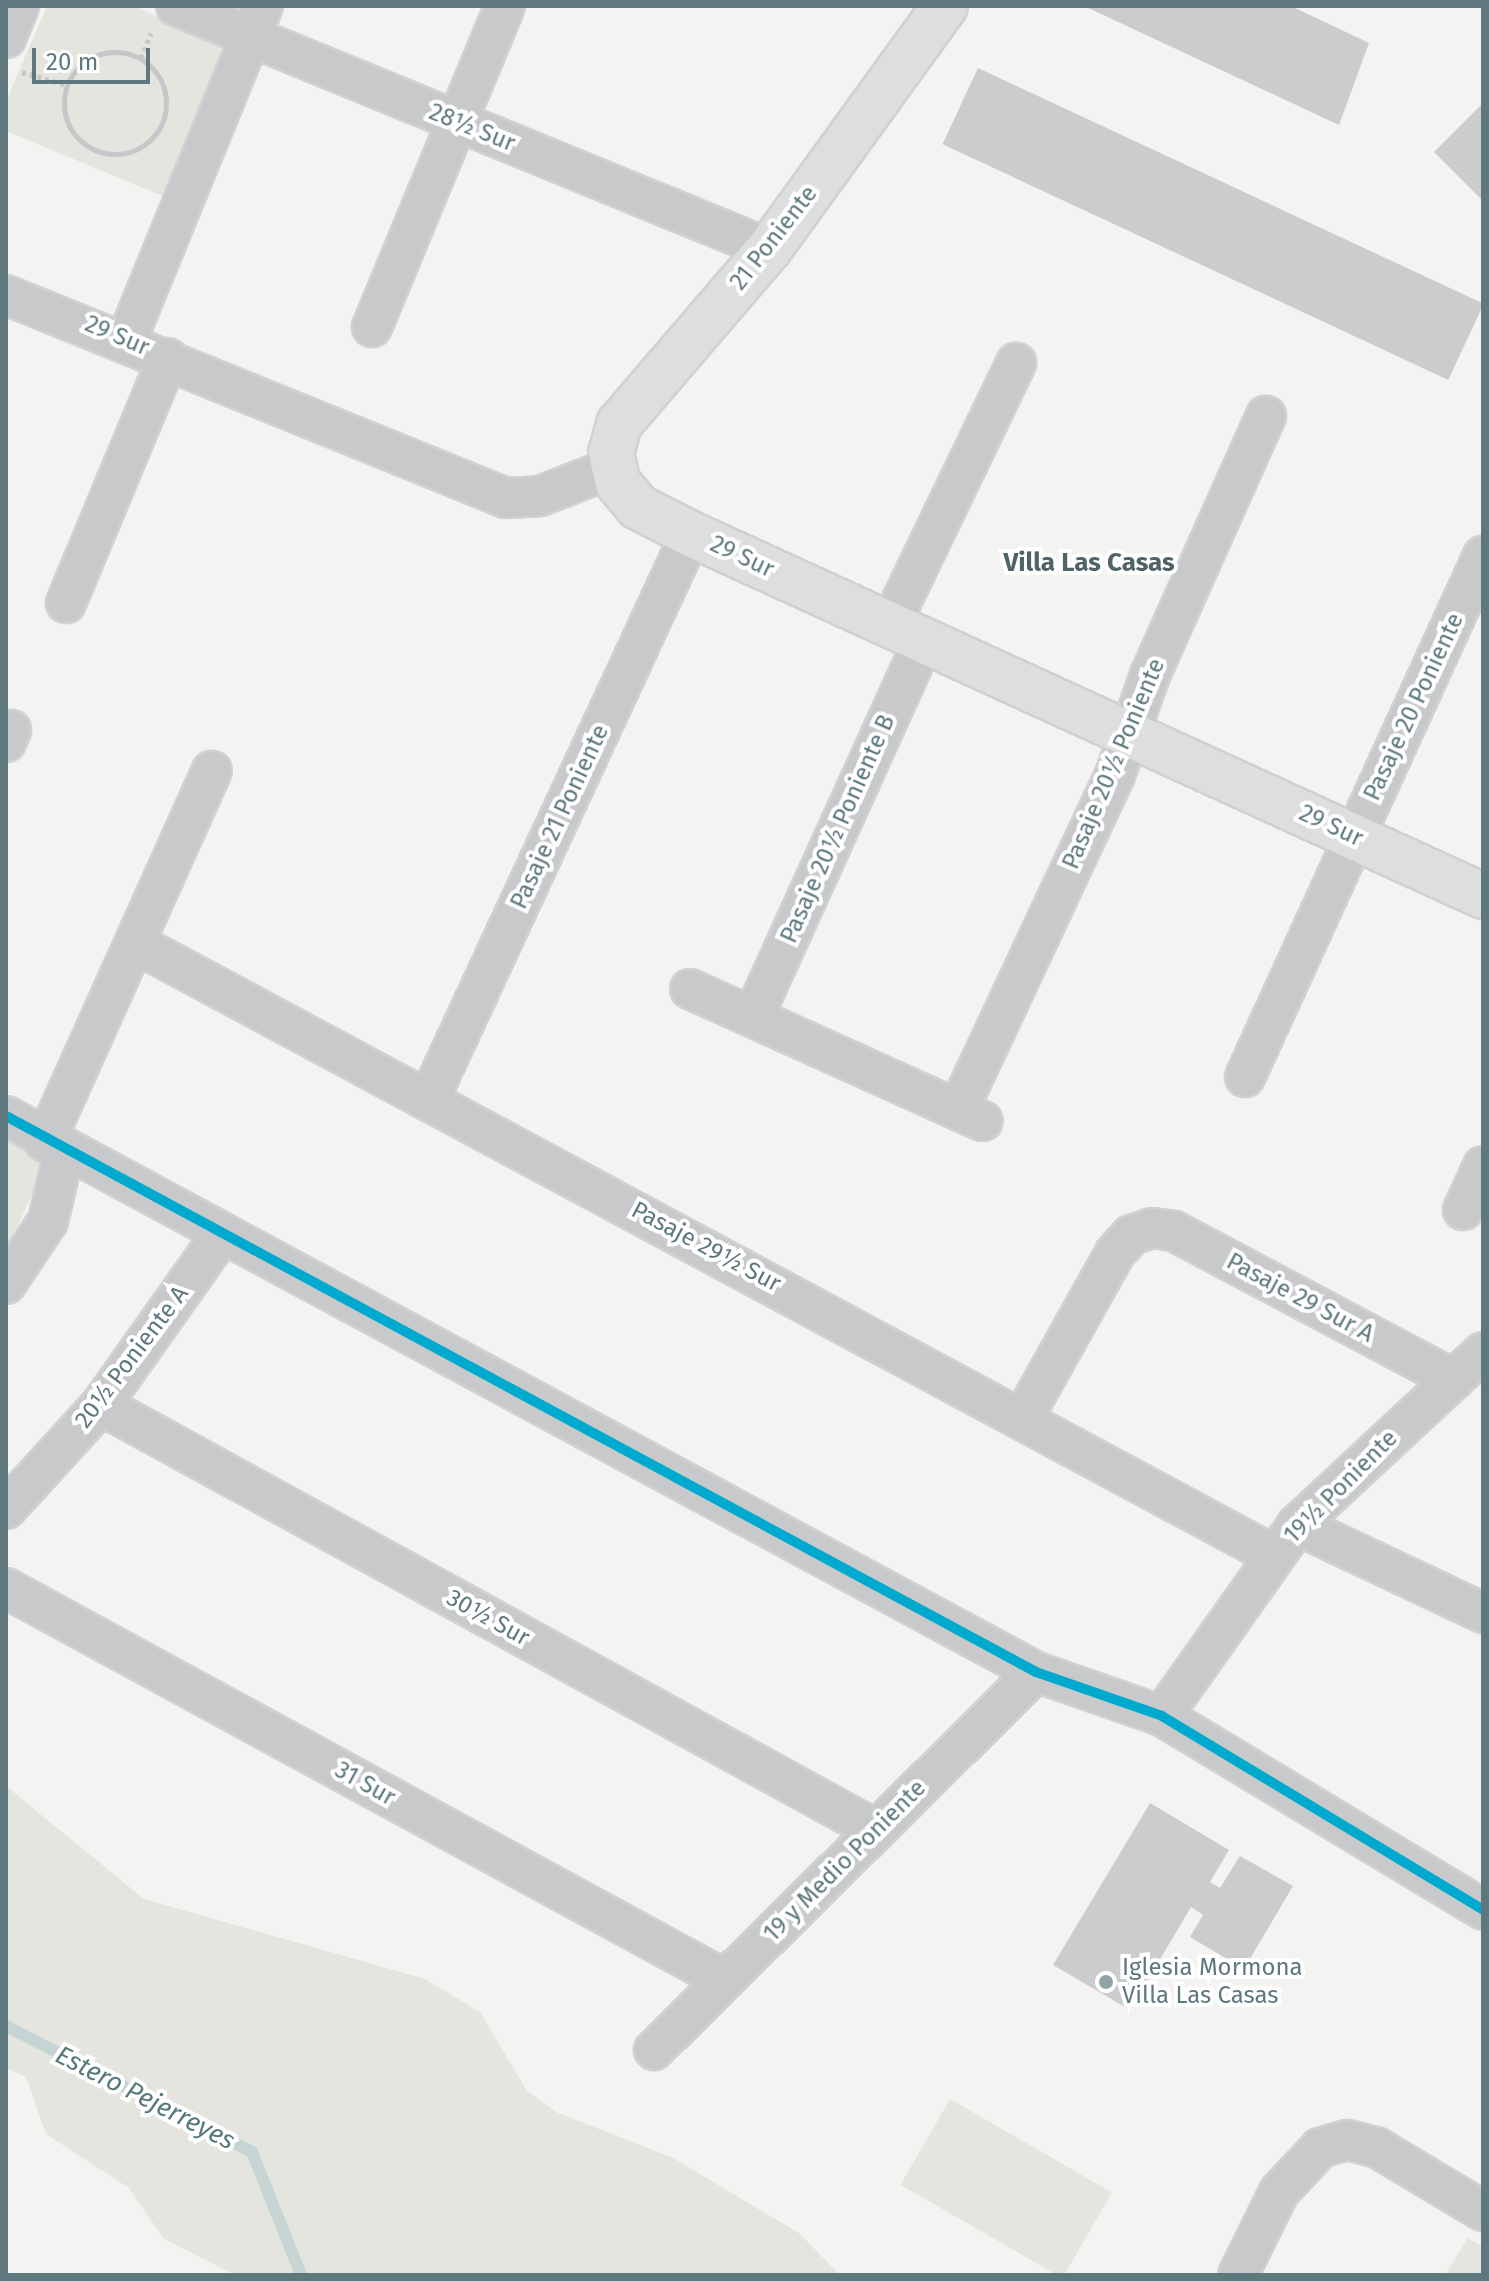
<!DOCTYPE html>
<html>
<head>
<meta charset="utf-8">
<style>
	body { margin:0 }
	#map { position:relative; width:1489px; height:2281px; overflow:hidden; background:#f4f3f2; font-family:"Fira Sans",sans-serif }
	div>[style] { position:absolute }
	.green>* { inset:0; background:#e4e5df; transform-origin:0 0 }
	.stream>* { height:12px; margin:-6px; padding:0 6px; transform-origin:6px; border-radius:6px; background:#c6d4d4 }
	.building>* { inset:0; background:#cbcccd; transform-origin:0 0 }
	.path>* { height:5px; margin-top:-2.5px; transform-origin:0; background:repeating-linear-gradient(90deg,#c5c7c8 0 4px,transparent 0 8px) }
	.path>.ring { margin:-2.5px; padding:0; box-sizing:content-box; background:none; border:5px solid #c5c7c8; border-radius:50% }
	.roads { filter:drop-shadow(2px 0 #d0d1d2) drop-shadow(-2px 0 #d0d1d2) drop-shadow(0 2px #d0d1d2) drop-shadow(0 -2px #d0d1d2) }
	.street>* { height:38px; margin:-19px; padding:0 19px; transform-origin:19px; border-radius:19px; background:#c8c9ca }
	.secondary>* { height:44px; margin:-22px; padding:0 22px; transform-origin:22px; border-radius:22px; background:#dddfde }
	.bus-1>* { height:10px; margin:-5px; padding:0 5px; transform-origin:5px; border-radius:5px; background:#00a9ce }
	.dots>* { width:22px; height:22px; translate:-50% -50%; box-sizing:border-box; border:4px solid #fff; border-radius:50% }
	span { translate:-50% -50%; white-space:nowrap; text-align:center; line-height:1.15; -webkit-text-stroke:8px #fff; paint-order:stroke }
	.street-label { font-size:24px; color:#5e787e }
	.poi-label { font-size:24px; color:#5e787e }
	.left { translate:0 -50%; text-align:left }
	.neighbourhood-label { font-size:26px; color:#506468; font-weight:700 }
	.water-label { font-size:26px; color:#58797a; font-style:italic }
	.frame { position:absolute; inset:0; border:8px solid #5e787e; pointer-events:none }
	.scale { position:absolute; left:32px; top:48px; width:118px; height:36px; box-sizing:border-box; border:4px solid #5e787e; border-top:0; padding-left:10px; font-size:24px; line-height:28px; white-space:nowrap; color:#5e787e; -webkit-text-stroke:6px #fff; paint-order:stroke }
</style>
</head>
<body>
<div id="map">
	<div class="green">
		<i style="clip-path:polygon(47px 6px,134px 6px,224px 48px,165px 197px,6px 131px,6px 101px)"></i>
		<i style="clip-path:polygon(6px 1133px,48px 1159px,6px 1252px)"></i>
		<i style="clip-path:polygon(6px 1786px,144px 1899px,425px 1979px,480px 2012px,527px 2091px,556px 2112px,673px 2158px,799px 2233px,840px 2275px,235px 2275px,164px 2239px,129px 2188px,46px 2134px,26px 2077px,6px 2068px)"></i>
		<i style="left:950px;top:2099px;width:187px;height:99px;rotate:30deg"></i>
		<i style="clip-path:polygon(1468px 2238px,1483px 2247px,1483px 2275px,1445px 2275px)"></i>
	</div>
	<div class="stream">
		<i style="left:6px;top:2026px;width:276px;rotate:27.1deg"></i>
		<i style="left:252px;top:2152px;width:132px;rotate:68.3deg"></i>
	</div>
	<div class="building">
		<i style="clip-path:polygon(1084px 6px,1291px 6px,1369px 43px,1339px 125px)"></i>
		<i style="left:978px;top:68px;width:558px;height:84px;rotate:25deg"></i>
		<i style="clip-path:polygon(1483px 103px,1483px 201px,1434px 152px)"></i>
		<i style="clip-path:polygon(1150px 1803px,1229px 1850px,1210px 1882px,1220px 1888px,1240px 1856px,1293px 1886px,1244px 1969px,1190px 1937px,1203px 1915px,1191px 1907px,1130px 2010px,1053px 1965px)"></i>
	</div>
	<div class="path">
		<i class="ring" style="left:64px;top:52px;width:97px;height:97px"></i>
		<i style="left:141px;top:58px;width:27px;rotate:-68deg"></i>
		<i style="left:22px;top:72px;width:47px;rotate:16.1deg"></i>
	</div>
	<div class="roads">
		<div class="street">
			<i style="left:176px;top:6px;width:641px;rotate:22.28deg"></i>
			<i style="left:6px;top:38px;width:35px;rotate:-68deg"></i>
			<i style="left:6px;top:295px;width:540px;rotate:22.1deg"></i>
			<i style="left:506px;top:498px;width:34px;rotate:-3deg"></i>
			<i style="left:540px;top:496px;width:77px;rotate:-21.3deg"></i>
			<i style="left:372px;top:327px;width:347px;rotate:-67.5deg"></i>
			<i style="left:127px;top:339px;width:360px;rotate:-67.8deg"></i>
			<i style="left:66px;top:603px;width:265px;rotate:-67.4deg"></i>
			<i style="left:890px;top:625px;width:291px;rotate:-64.3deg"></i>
			<i style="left:6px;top:742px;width:13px;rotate:-67deg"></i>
			<i style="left:135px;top:943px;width:1294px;rotate:28.27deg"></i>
			<i style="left:690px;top:989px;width:321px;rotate:24.3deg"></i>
			<i style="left:753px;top:1017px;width:414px;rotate:-65.6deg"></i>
			<i style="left:1245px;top:1077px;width:573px;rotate:-65.45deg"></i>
			<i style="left:429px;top:1099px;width:623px;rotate:-65.12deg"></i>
			<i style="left:958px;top:1110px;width:370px;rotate:-64.9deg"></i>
			<i style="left:1115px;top:775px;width:106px;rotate:-70.7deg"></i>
			<i style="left:1150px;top:675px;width:284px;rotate:-65.9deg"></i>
			<i style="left:6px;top:1116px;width:1170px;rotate:28.36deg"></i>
			<i style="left:1036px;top:1672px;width:133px;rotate:19.2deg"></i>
			<i style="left:1162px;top:1716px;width:375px;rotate:31.1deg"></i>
			<i style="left:45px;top:1142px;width:407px;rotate:-65.8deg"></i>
			<i style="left:1463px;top:1210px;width:48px;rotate:-65.6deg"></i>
			<i style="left:6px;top:1284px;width:76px;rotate:-56.3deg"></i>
			<i style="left:48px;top:1221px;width:70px;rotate:-76.8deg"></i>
			<i style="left:101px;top:1405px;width:884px;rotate:28.74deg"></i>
			<i style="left:1024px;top:1416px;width:187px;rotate:-60.8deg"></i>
			<i style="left:1115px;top:1253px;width:24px;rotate:-48deg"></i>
			<i style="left:1131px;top:1235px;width:23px;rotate:-18deg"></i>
			<i style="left:1153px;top:1228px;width:21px;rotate:8deg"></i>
			<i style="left:1174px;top:1231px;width:317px;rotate:28deg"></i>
			<i style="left:6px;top:1509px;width:141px;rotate:-47.6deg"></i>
			<i style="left:101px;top:1405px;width:206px;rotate:-54.7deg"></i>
			<i style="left:1297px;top:1525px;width:206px;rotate:25.3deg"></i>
			<i style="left:6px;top:1588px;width:819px;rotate:28.6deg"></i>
			<i style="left:1162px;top:1716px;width:234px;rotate:-54.7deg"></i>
			<i style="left:1297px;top:1525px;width:254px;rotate:-42.9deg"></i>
			<i style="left:654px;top:2050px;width:537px;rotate:-44.7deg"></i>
			<i style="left:1238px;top:2275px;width:93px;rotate:-63.7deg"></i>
			<i style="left:1279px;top:2192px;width:60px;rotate:-47deg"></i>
			<i style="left:1320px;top:2148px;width:28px;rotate:-17deg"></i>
			<i style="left:1347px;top:2140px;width:30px;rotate:14deg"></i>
			<i style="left:1376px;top:2147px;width:125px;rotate:30.9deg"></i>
		</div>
		<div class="secondary">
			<i style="left:945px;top:6px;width:300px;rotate:125.9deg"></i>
			<i style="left:769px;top:249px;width:230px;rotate:130.6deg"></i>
			<i style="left:619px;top:424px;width:30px;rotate:105deg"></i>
			<i style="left:611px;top:453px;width:31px;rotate:77deg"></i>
			<i style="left:618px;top:483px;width:31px;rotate:50deg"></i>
			<i style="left:638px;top:507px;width:59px;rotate:27deg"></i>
			<i style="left:691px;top:534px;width:871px;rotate:24.56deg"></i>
		</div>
	</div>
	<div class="bus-1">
		<i style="left:6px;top:1116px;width:1170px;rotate:28.36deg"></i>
		<i style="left:1036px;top:1672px;width:133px;rotate:19.2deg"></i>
		<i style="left:1162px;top:1716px;width:375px;rotate:31.1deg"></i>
	</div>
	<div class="dots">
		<i style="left:1106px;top:1982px;background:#92a3a7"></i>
	</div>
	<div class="street-label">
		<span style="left:472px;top:128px;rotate:22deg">28½ Sur</span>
		<span style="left:774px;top:238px;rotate:-52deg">21 Poniente</span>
		<span style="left:117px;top:336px;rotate:23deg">29 Sur</span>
		<span style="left:742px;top:557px;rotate:25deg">29 Sur</span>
		<span style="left:1414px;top:707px;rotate:-65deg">Pasaje 20 Poniente</span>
		<span style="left:1114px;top:764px;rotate:-67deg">Pasaje 20½ Poniente</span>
		<span style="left:560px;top:817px;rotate:-65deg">Pasaje 21 Poniente</span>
		<span style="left:1331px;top:826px;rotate:25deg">29 Sur</span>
		<span style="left:838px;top:829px;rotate:-66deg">Pasaje 20½ Poniente B</span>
		<span style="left:706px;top:1247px;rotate:28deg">Pasaje 29½ Sur</span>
		<span style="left:1300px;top:1298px;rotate:28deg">Pasaje 29 Sur A</span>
		<span style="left:132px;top:1357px;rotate:-53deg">20½ Poniente A</span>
		<span style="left:1341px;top:1487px;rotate:-45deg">19½ Poniente</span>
		<span style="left:488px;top:1618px;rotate:29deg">30½ Sur</span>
		<span style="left:365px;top:1784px;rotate:29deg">31 Sur</span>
		<span style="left:845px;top:1861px;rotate:-45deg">19 y Medio Poniente</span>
	</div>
	<div class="poi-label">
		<span class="left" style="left:1122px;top:1982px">Iglesia Mormona<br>Villa Las Casas</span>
	</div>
	<div class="neighbourhood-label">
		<span style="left:1089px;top:563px">Villa Las Casas</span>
	</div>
	<div class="water-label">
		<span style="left:145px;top:2098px;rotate:27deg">Estero Pejerreyes</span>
	</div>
	<div class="frame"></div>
	<div class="scale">20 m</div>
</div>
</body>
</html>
